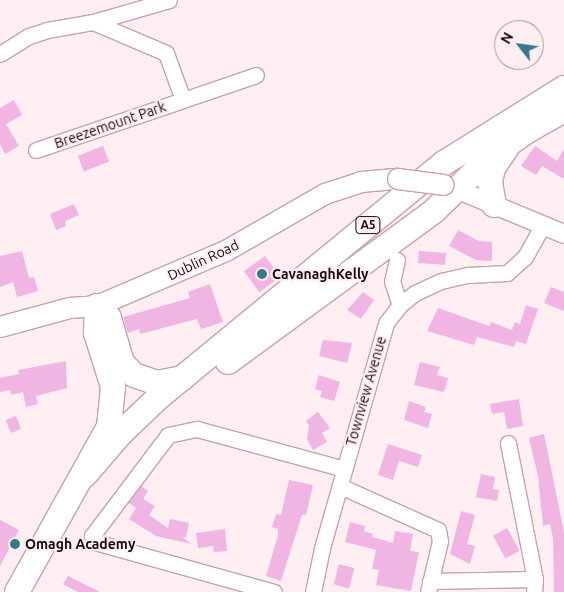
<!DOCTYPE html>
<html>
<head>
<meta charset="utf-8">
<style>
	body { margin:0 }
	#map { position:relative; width:564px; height:592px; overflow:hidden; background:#ffeef2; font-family:Ubuntu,sans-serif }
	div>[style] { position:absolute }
	.building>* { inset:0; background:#f0b5e3; transform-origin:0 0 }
	.roads { filter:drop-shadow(1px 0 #c7a2aa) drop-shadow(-1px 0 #c7a2aa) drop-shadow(0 1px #c7a2aa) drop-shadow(0 -1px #c7a2aa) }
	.minor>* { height:15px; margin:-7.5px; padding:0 7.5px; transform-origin:7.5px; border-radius:7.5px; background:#fff }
	.tertiary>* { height:18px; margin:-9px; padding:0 9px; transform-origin:9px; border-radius:9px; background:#fff }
	.secondary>* { height:20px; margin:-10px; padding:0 10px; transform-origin:10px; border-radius:10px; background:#fff }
	.trunk>* { height:24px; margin:-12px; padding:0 12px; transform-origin:12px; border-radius:12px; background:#fff }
	.bridges { filter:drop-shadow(1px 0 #c7a2aa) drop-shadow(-1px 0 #c7a2aa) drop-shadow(0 1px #c7a2aa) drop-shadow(0 -1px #c7a2aa) }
	.secondary-bridge>* { height:20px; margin:-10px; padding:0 10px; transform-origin:10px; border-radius:10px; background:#fff }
	.dots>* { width:14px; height:14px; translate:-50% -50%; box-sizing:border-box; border:2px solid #ffeef2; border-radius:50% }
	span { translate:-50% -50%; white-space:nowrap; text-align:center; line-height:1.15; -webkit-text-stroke:4.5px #ffeef2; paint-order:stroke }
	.shield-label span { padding:1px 4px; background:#ffeef2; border:1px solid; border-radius:4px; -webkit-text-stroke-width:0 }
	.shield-label { font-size:12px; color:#160a0d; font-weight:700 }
	.street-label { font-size:14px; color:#160a0d }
	.poi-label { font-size:14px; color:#160a0d; font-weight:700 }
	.left { translate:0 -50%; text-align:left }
	.north { position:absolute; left:494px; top:20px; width:50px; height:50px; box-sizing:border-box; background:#ffeef2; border:1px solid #a29396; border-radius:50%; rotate:300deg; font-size:14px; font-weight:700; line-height:20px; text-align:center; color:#160a0d }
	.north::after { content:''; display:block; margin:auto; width:18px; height:22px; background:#36798a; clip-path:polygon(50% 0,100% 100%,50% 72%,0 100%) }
</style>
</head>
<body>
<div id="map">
	<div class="building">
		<i style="clip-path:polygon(14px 100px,22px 115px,6px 124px,19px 146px,5px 154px,0 144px,0 108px)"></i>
		<i style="left:103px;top:146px;width:17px;height:27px;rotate:69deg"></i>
		<i style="clip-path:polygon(535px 146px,557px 161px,564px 149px,564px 179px,542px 166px,536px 175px,521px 166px)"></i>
		<i style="clip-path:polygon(74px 204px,79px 215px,65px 221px,66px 226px,56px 230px,50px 214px)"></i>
		<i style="clip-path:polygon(458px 230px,479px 241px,492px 242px,492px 261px,476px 260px,449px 246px)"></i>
		<i style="clip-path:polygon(22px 251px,29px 278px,34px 277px,38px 291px,17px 297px,13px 282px,0 287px,0 256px)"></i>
		<i style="left:419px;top:251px;width:27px;height:12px;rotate:4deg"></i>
		<i style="left:265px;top:256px;width:26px;height:26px;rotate:54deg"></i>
		<i style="clip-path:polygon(210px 284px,223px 322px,201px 329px,197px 319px,140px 334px,139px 329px,128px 333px,123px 317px,190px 298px,188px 292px)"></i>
		<i style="clip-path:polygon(551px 287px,564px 292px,564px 311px,544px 303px)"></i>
		<i style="clip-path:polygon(363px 292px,374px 300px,361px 319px,347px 310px)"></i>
		<i style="clip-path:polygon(526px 305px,538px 309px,526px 344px,516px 341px,514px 347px,477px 337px,474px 345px,427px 331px,438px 308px,489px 326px,491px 322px,512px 330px,515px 322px,520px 324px)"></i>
		<i style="clip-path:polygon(323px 340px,352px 343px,347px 363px,319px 356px)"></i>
		<i style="clip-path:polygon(66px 361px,67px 388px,36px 396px,38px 404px,26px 407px,23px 392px,11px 395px,10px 390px,0 392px,0 378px,19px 374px,18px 370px)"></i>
		<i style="clip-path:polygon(420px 362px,440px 367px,437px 375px,448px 378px,444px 392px,414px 385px)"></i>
		<i style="clip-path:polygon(319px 375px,340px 382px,334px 401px,320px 397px,322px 391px,315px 389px)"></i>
		<i style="clip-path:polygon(519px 399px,523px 426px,507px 429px,504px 412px,492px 414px,490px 404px)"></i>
		<i style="clip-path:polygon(409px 401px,426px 407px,424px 412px,432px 414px,428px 428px,404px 420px)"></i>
		<i style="clip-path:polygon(318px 412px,330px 428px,322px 433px,327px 442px,313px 450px,307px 439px,309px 425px,306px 421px)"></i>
		<i style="left:16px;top:416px;width:14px;height:11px;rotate:69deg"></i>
		<i style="clip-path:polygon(544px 434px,564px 532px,564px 592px,554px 592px,553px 538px,550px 524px,543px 526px,538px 476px,529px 438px)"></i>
		<i style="clip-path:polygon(388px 444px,422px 455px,418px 467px,399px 461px,393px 480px,378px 475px)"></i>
		<i style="clip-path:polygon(481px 474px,495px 477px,493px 489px,499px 490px,497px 501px,476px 497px)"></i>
		<i style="clip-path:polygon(289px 480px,313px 485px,306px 515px,302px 515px,281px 581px,266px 576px,278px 535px,278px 529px,272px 527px,276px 514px,281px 515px)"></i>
		<i style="clip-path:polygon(141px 486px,148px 491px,143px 499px,155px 506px,149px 515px,168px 528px,170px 519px,189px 523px,186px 538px,182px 537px,192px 544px,156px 536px,129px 519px,136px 508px,129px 503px)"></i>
		<i style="clip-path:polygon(461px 511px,475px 515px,467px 544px,475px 546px,470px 564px,450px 554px)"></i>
		<i style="clip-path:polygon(0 520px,19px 530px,0 566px)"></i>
		<i style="clip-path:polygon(350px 522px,365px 526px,364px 531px,373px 534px,372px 537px,393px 543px,395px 531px,413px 534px,410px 551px,419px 552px,411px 591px,376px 585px,379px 570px,372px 569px,376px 550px,345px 542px)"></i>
		<i style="left:507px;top:528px;width:26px;height:16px;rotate:61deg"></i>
		<i style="clip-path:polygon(225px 529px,227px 551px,214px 552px,213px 546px,198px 548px,196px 533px)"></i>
		<i style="left:339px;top:564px;width:16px;height:21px;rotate:15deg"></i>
		<i style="clip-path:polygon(68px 576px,100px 592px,78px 592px,63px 584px)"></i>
	</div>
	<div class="roads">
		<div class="minor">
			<i style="left:0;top:54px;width:34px;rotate:-32deg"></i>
			<i style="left:29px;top:36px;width:19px;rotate:-18deg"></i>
			<i style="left:47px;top:30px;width:47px;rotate:-9.9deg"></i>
			<i style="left:93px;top:22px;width:79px;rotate:-16.1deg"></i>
			<i style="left:183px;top:100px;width:77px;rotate:-18.9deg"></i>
			<i style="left:36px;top:150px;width:155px;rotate:-18.8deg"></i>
			<i style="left:183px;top:100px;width:50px;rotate:-109.9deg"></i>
			<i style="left:166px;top:53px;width:79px;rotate:-157deg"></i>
			<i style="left:397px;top:260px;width:22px;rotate:103deg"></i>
			<i style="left:392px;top:281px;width:25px;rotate:72deg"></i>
			<i style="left:508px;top:443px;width:139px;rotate:78.8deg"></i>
			<i style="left:535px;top:579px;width:13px;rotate:94deg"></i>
			<i style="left:340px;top:486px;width:107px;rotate:24.2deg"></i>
			<i style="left:438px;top:530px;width:11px;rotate:80deg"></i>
			<i style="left:440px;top:541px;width:52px;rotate:103.2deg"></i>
			<i style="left:430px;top:581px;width:105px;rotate:-1.1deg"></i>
			<i style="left:274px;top:592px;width:186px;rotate:-164.4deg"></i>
			<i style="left:95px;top:542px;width:7px;rotate:-117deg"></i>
			<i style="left:92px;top:536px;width:126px;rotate:-53deg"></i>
			<i style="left:168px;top:435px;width:30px;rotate:-12deg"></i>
			<i style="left:197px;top:429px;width:152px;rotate:15.2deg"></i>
			<i style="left:313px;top:592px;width:45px;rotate:-78.4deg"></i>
			<i style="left:322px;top:548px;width:234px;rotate:-74.1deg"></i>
			<i style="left:386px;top:323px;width:23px;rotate:-52deg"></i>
			<i style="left:400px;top:305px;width:19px;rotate:-39deg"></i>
			<i style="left:415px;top:293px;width:29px;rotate:-25deg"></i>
			<i style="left:441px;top:281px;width:28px;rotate:-13deg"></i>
			<i style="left:468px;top:275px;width:39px;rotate:-3deg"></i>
			<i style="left:507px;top:273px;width:24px;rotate:-42deg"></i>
			<i style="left:525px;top:257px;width:35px;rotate:-61deg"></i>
		</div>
		<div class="tertiary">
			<i style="left:456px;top:189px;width:117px;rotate:22.6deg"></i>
		</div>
		<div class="secondary">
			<i style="left:0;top:327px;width:73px;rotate:-15.2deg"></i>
			<i style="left:70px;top:308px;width:27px;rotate:-4deg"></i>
			<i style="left:97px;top:306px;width:140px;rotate:-23.1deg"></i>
			<i style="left:226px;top:251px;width:114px;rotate:-29.9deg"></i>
			<i style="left:325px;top:194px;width:38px;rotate:-18deg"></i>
			<i style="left:361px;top:182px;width:37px;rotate:-5deg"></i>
		</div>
		<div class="trunk">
			<i style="left:494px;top:205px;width:23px;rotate:-100deg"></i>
			<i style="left:490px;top:182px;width:14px;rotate:-78deg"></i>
			<i style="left:493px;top:168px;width:23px;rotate:-56deg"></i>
			<i style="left:97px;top:306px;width:17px;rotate:45deg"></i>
			<i style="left:109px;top:318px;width:47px;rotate:73.9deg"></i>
			<i style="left:122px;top:363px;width:17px;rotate:45deg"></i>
			<i style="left:134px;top:375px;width:24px;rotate:19deg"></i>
			<i style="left:157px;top:383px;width:26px;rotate:-11deg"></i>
			<i style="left:228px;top:362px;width:255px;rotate:-36.2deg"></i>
			<i style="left:434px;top:211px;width:78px;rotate:-44deg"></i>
			<i style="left:490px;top:157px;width:45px;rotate:-35.1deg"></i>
			<i style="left:527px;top:131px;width:43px;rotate:-29.6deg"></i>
			<i style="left:85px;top:475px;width:55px;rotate:-49.4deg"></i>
			<i style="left:121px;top:433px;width:52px;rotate:-43.5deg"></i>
			<i style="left:159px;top:397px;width:369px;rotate:-39.4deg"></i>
			<i style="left:444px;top:163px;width:142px;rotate:-32deg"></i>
			<i style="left:17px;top:592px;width:189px;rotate:-60.9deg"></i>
			<i style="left:109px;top:427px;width:40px;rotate:-84.3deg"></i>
			<i style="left:113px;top:387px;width:57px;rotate:-107.5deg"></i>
			<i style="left:96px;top:333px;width:27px;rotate:-88deg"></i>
		</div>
	</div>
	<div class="bridges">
		<div class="secondary-bridge">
			<i style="left:398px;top:179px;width:46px;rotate:7.4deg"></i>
		</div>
	</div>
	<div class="dots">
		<i style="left:262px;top:274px;background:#36798a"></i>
		<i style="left:15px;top:544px;background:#36798a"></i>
	</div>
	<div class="shield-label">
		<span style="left:368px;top:225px">A5</span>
	</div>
	<div class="street-label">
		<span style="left:110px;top:125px;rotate:-19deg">Breezemount Park</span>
		<span style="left:203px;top:260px;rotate:-25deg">Dublin Road</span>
		<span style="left:366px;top:391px;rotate:-74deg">Townview Avenue</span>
	</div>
	<div class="poi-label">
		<span class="left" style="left:272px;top:274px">CavanaghKelly</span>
		<span class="left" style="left:25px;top:544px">Omagh Academy</span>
	</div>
	<div class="north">N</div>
</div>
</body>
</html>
